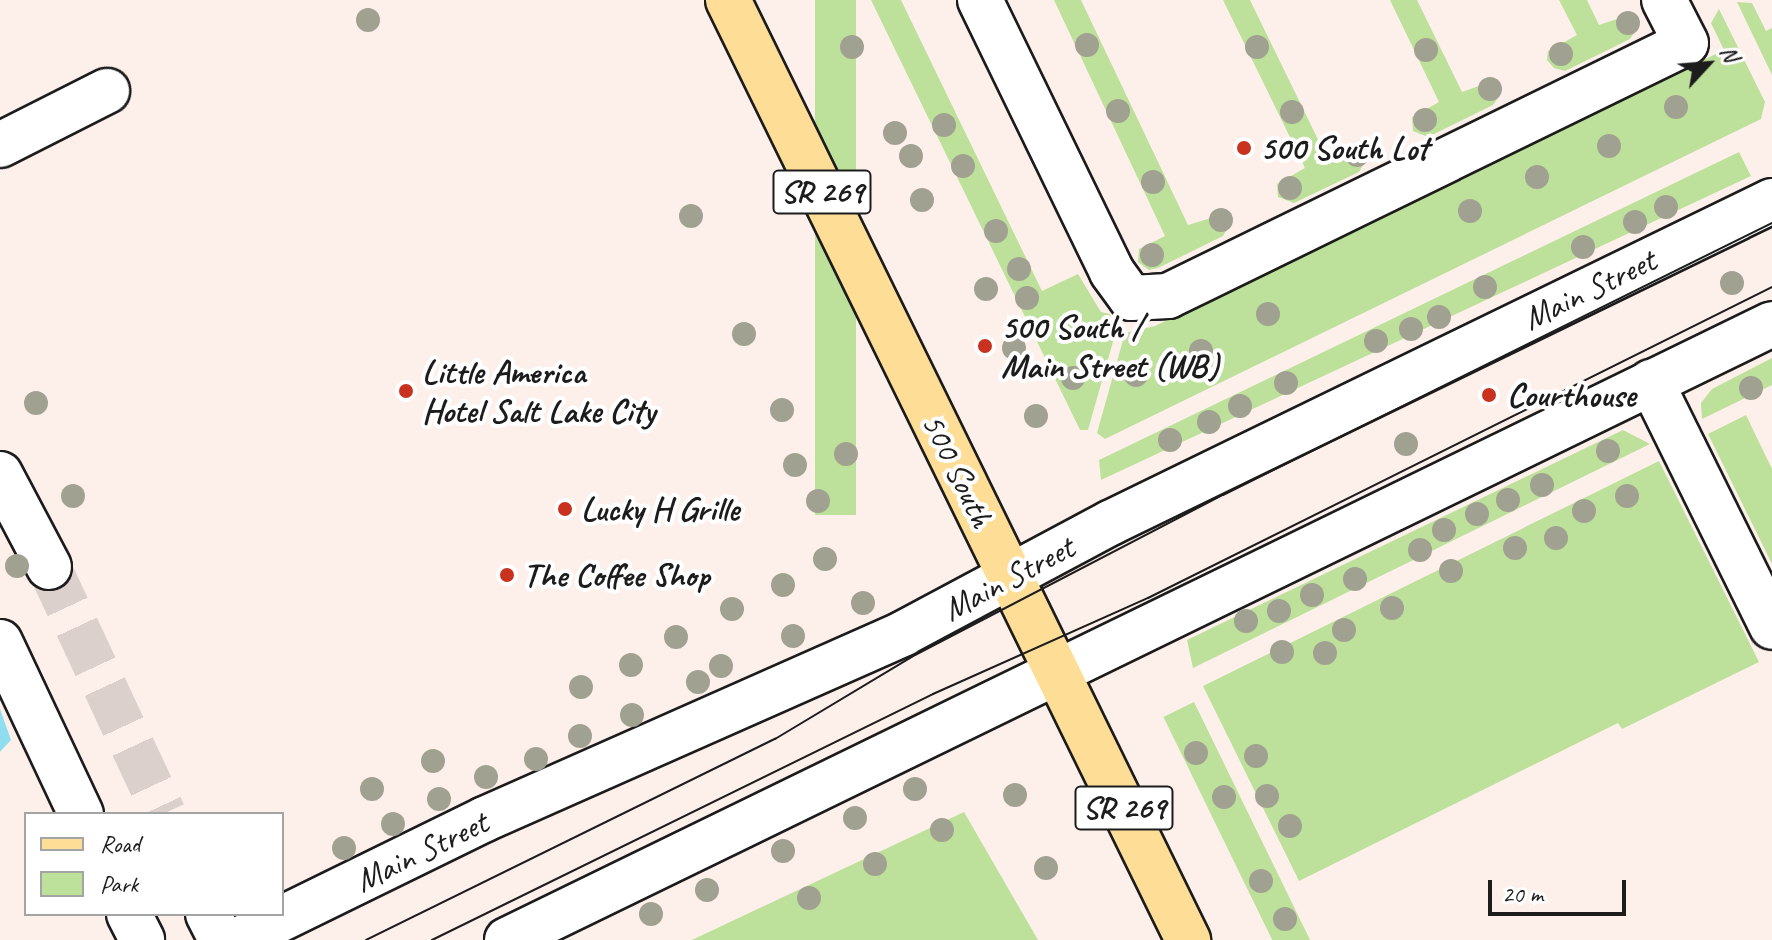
<!DOCTYPE html>
<html>
<head>
<meta charset="utf-8">
<style>
	body { margin:0 }
	#map { position:relative; width:1772px; height:940px; overflow:hidden; background:#fdf0eb; font-family:Caveat,sans-serif }
	div>[style] { position:absolute }
	.green>* { inset:0; background:#bde09a; transform-origin:0 0 }
	.water>* { inset:0; background:#8fddee }
	.minor-tunnel>* { height:44px; margin-top:-22px; transform-origin:0; background:repeating-linear-gradient(90deg,#dbd0cc 0 44px,transparent 0 66px) }
	.roads { filter:drop-shadow(2px 0 #1c1c1c) drop-shadow(-2px 0 #1c1c1c) drop-shadow(0 2px #1c1c1c) drop-shadow(0 -2px #1c1c1c) }
	.minor>* { height:44px; margin:-22px; padding:0 22px; transform-origin:22px; border-radius:22px; background:#fff }
	.major>* { height:44px; margin:-22px; padding:0 22px; transform-origin:22px; border-radius:22px; background:#fedd96 }
	.tram>* { height:2px; margin:-1px; padding:0 1px; transform-origin:1px; border-radius:1px; background:#1c1c1c }
	.trees>* { width:24px; height:24px; margin:-12px; border-radius:50%; background:#a0a191 }
	.dots>* { width:22px; height:22px; translate:-50% -50%; box-sizing:border-box; border:4px solid #fff; border-radius:50% }
	span { translate:-50% -50%; white-space:nowrap; text-align:center; line-height:1.15; -webkit-text-stroke:8px #fff; paint-order:stroke }
	.shield-label span { padding:2px 6px; background:#fff; border:2px solid; border-radius:6px; -webkit-text-stroke-width:0 }
	.shield-label { font-size:32px; color:#1c1c1c; font-weight:700 }
	.poi-label { font-size:34px; color:#1c1c1c; font-weight:700 }
	.left { translate:0 -50%; text-align:left }
	.street-label { font-size:34px; color:#1c1c1c }
	.legend { position:absolute; left:24px; top:812px; width:260px; height:104px; box-sizing:border-box; background:#fff; border:2px solid #a4a4a4; margin:0; padding:10px 14px; list-style:none; font-size:24px; color:#1c1c1c }
	.legend li { display:flex; align-items:center; gap:16px; height:40px }
	.legend b { width:40px; border:2px solid #a4a4a4 }
	.north { position:absolute; left:1668px; top:24px; width:80px; height:80px; -webkit-text-stroke:6px #fff; paint-order:stroke; rotate:64deg; font-size:22px; font-weight:700; line-height:32px; text-align:center; color:#1c1c1c }
	.north::after { content:''; display:block; margin:auto; width:28px; height:36px; background:#1c1c1c; clip-path:polygon(50% 0,100% 100%,50% 72%,0 100%) }
	.scale { position:absolute; left:1488px; top:880px; width:138px; height:36px; box-sizing:border-box; border:4px solid #1c1c1c; border-top:0; padding-left:10px; font-size:24px; line-height:28px; white-space:nowrap; color:#1c1c1c; -webkit-text-stroke:6px #fff; paint-order:stroke }
</style>
</head>
<body>
<div id="map">
	<div class="green">
		<i style="left:815px;top:0;width:41px;height:515px"></i>
		<i style="clip-path:polygon(871px 0,901px 0,1042px 291px,1078px 274px,1101px 312px,1110px 314px,1116px 331px,1088px 430px,1080px 430px)"></i>
		<i style="clip-path:polygon(1054px 0,1081px 0,1188px 225px,1224px 214px,1231px 222px,1223px 236px,1158px 268px,1149px 270px,1138px 262px,1139px 249px,1165px 236px)"></i>
		<i style="clip-path:polygon(1223px 0,1250px 0,1327px 158px,1363px 146px,1365px 161px,1359px 172px,1294px 203px,1278px 197px,1277px 184px,1305px 168px)"></i>
		<i style="clip-path:polygon(1390px 0,1417px 0,1462px 92px,1498px 79px,1500px 95px,1493px 105px,1428px 137px,1413px 131px,1412px 117px,1439px 102px)"></i>
		<i style="clip-path:polygon(1559px 0,1587px 0,1599px 25px,1635px 13px,1637px 28px,1630px 39px,1565px 71px,1554px 68px,1547px 60px,1548px 51px,1577px 35px)"></i>
		<i style="clip-path:polygon(1737px 2px,1752px 3px,1766px 31px,1772px 28px,1772px 75px)"></i>
		<i style="clip-path:polygon(1719px 9px,1765px 102px,1761px 119px,1105px 439px,1097px 433px,1125px 333px,1155px 326px,1724px 50px,1711px 23px)"></i>
		<i style="clip-path:polygon(1739px 152px,1751px 176px,1101px 480px,1099px 460px)"></i>
		<i style="clip-path:polygon(1772px 358px,1772px 385px,1702px 419px,1701px 403px,1712px 389px)"></i>
		<i style="clip-path:polygon(1746px 415px,1772px 469px,1772px 564px,1708px 434px)"></i>
		<i style="clip-path:polygon(1623px 430px,1650px 444px,1193px 668px,1187px 640px)"></i>
		<i style="clip-path:polygon(1659px 461px,1759px 662px,1622px 729px,1618px 723px,1299px 881px,1203px 686px)"></i>
		<i style="left:1194px;top:702px;width:265px;height:34px;rotate:64deg"></i>
		<i style="clip-path:polygon(964px 812px,1038px 940px,692px 940px)"></i>
	</div>
	<div class="water">
		<i style="clip-path:polygon(0 709px,11px 740px,0 752px)"></i>
	</div>
	<div class="minor-tunnel">
		<i style="left:49px;top:567px;width:272px;rotate:65deg"></i>
	</div>
	<div class="roads">
		<div class="minor">
			<i style="left:980px;top:0;width:302px;rotate:64.1deg"></i>
			<i style="left:1112px;top:272px;width:32px;rotate:54deg"></i>
			<i style="left:1131px;top:298px;width:37px;rotate:-3deg"></i>
			<i style="left:1168px;top:296px;width:576px;rotate:-26.03deg"></i>
			<i style="left:1686px;top:43px;width:48px;rotate:-117.1deg"></i>
			<i style="left:0;top:145px;width:120px;rotate:-26.8deg"></i>
			<i style="left:1651px;top:382px;width:273px;rotate:63.7deg"></i>
			<i style="left:0;top:474px;width:105px;rotate:62.2deg"></i>
			<i style="left:0;top:642px;width:190px;rotate:64.8deg"></i>
			<i style="left:129px;top:914px;width:29px;rotate:63deg"></i>
			<i style="left:208px;top:914px;width:29px;rotate:63deg"></i>
			<i style="left:238px;top:940px;width:275px;rotate:-26.1deg"></i>
			<i style="left:485px;top:819px;width:458px;rotate:-23.9deg"></i>
			<i style="left:904px;top:633px;width:234px;rotate:-28.1deg"></i>
			<i style="left:1110px;top:523px;width:736px;rotate:-25.94deg"></i>
			<i style="left:507px;top:940px;width:1407px;rotate:-25.96deg"></i>
		</div>
		<div class="major">
			<i style="left:728px;top:0;width:1047px;rotate:63.92deg"></i>
		</div>
	</div>
	<div class="tram">
		<i style="left:366px;top:940px;width:456px;rotate:-26.2deg"></i>
		<i style="left:775px;top:739px;width:163px;rotate:-31deg"></i>
		<i style="left:915px;top:655px;width:347px;rotate:-27.5deg"></i>
		<i style="left:1223px;top:495px;width:613px;rotate:-26.36deg"></i>
		<i style="left:432px;top:940px;width:558px;rotate:-26.15deg"></i>
		<i style="left:933px;top:694px;width:235px;rotate:-24.1deg"></i>
		<i style="left:1148px;top:598px;width:697px;rotate:-26.49deg"></i>
	</div>
	<div class="trees">
		<i style="left:368px;top:20px"></i>
		<i style="left:1628px;top:23px"></i>
		<i style="left:1087px;top:45px"></i>
		<i style="left:852px;top:47px"></i>
		<i style="left:1257px;top:47px"></i>
		<i style="left:1426px;top:50px"></i>
		<i style="left:1561px;top:54px"></i>
		<i style="left:1490px;top:89px"></i>
		<i style="left:1676px;top:107px"></i>
		<i style="left:1118px;top:111px"></i>
		<i style="left:1292px;top:112px"></i>
		<i style="left:1425px;top:120px"></i>
		<i style="left:944px;top:125px"></i>
		<i style="left:895px;top:133px"></i>
		<i style="left:1609px;top:146px"></i>
		<i style="left:1357px;top:155px"></i>
		<i style="left:911px;top:156px"></i>
		<i style="left:963px;top:166px"></i>
		<i style="left:1537px;top:177px"></i>
		<i style="left:1153px;top:182px"></i>
		<i style="left:1290px;top:188px"></i>
		<i style="left:922px;top:200px"></i>
		<i style="left:1666px;top:207px"></i>
		<i style="left:1470px;top:211px"></i>
		<i style="left:691px;top:216px"></i>
		<i style="left:1221px;top:220px"></i>
		<i style="left:1635px;top:222px"></i>
		<i style="left:996px;top:231px"></i>
		<i style="left:1583px;top:247px"></i>
		<i style="left:1152px;top:255px"></i>
		<i style="left:1019px;top:269px"></i>
		<i style="left:1732px;top:283px"></i>
		<i style="left:1485px;top:287px"></i>
		<i style="left:986px;top:289px"></i>
		<i style="left:1027px;top:298px"></i>
		<i style="left:1268px;top:314px"></i>
		<i style="left:1439px;top:317px"></i>
		<i style="left:1411px;top:329px"></i>
		<i style="left:744px;top:334px"></i>
		<i style="left:1376px;top:341px"></i>
		<i style="left:1014px;top:348px"></i>
		<i style="left:1201px;top:351px"></i>
		<i style="left:1136px;top:375px"></i>
		<i style="left:1073px;top:378px"></i>
		<i style="left:1286px;top:383px"></i>
		<i style="left:1751px;top:388px"></i>
		<i style="left:36px;top:403px"></i>
		<i style="left:1240px;top:406px"></i>
		<i style="left:782px;top:410px"></i>
		<i style="left:1036px;top:416px"></i>
		<i style="left:1209px;top:422px"></i>
		<i style="left:1170px;top:440px"></i>
		<i style="left:1406px;top:444px"></i>
		<i style="left:1608px;top:451px"></i>
		<i style="left:846px;top:454px"></i>
		<i style="left:795px;top:465px"></i>
		<i style="left:1542px;top:485px"></i>
		<i style="left:73px;top:496px"></i>
		<i style="left:1627px;top:496px"></i>
		<i style="left:1508px;top:500px"></i>
		<i style="left:818px;top:501px"></i>
		<i style="left:1584px;top:511px"></i>
		<i style="left:1477px;top:514px"></i>
		<i style="left:1444px;top:530px"></i>
		<i style="left:1556px;top:538px"></i>
		<i style="left:1515px;top:548px"></i>
		<i style="left:1420px;top:550px"></i>
		<i style="left:825px;top:559px"></i>
		<i style="left:17px;top:566px"></i>
		<i style="left:1451px;top:571px"></i>
		<i style="left:1355px;top:579px"></i>
		<i style="left:783px;top:585px"></i>
		<i style="left:1312px;top:595px"></i>
		<i style="left:863px;top:603px"></i>
		<i style="left:1392px;top:608px"></i>
		<i style="left:732px;top:609px"></i>
		<i style="left:1279px;top:611px"></i>
		<i style="left:1246px;top:621px"></i>
		<i style="left:1344px;top:630px"></i>
		<i style="left:793px;top:636px"></i>
		<i style="left:676px;top:637px"></i>
		<i style="left:1282px;top:652px"></i>
		<i style="left:1325px;top:653px"></i>
		<i style="left:631px;top:665px"></i>
		<i style="left:721px;top:666px"></i>
		<i style="left:698px;top:682px"></i>
		<i style="left:581px;top:687px"></i>
		<i style="left:632px;top:715px"></i>
		<i style="left:580px;top:736px"></i>
		<i style="left:1196px;top:753px"></i>
		<i style="left:1256px;top:756px"></i>
		<i style="left:536px;top:759px"></i>
		<i style="left:433px;top:761px"></i>
		<i style="left:486px;top:777px"></i>
		<i style="left:372px;top:789px"></i>
		<i style="left:915px;top:789px"></i>
		<i style="left:1015px;top:795px"></i>
		<i style="left:1267px;top:796px"></i>
		<i style="left:1224px;top:797px"></i>
		<i style="left:439px;top:799px"></i>
		<i style="left:855px;top:818px"></i>
		<i style="left:393px;top:824px"></i>
		<i style="left:1290px;top:826px"></i>
		<i style="left:942px;top:830px"></i>
		<i style="left:344px;top:848px"></i>
		<i style="left:783px;top:851px"></i>
		<i style="left:875px;top:864px"></i>
		<i style="left:1046px;top:868px"></i>
		<i style="left:1261px;top:881px"></i>
		<i style="left:707px;top:890px"></i>
		<i style="left:809px;top:898px"></i>
		<i style="left:651px;top:914px"></i>
		<i style="left:1285px;top:919px"></i>
	</div>
	<div class="dots">
		<i style="left:1244px;top:148px;background:#c8321e"></i>
		<i style="left:985px;top:346px;background:#c8321e"></i>
		<i style="left:406px;top:391px;background:#c8321e"></i>
		<i style="left:1489px;top:395px;background:#c8321e"></i>
		<i style="left:565px;top:509px;background:#c8321e"></i>
		<i style="left:507px;top:575px;background:#c8321e"></i>
	</div>
	<div class="shield-label">
		<span style="left:822px;top:192px">SR 269</span>
		<span style="left:1124px;top:808px">SR 269</span>
	</div>
	<div class="poi-label">
		<span class="left" style="left:1260px;top:148px">500 South Lot</span>
		<span class="left" style="left:1001px;top:346px">500 South /<br>Main Street (WB)</span>
		<span class="left" style="left:422px;top:391px">Little America<br>Hotel Salt Lake City</span>
		<span class="left" style="left:1507px;top:395px">Courthouse</span>
		<span class="left" style="left:581px;top:509px">Lucky H Grille</span>
		<span class="left" style="left:523px;top:575px">The Coffee Shop</span>
	</div>
	<div class="street-label">
		<span style="left:1589px;top:289px;rotate:-26deg">Main Street</span>
		<span style="left:958px;top:470px;rotate:64deg">500 South</span>
		<span style="left:1008px;top:578px;rotate:-28deg">Main Street</span>
		<span style="left:421px;top:851px;rotate:-26deg">Main Street</span>
	</div>
	<ul class="legend">
	<li><b style="height:10px;background:#fedd96"></b>Road</li>
	<li><b style="height:22px;background:#bde09a"></b>Park</li>
	</ul>
	<div class="north">N</div>
	<div class="scale">20 m</div>
</div>
</body>
</html>
